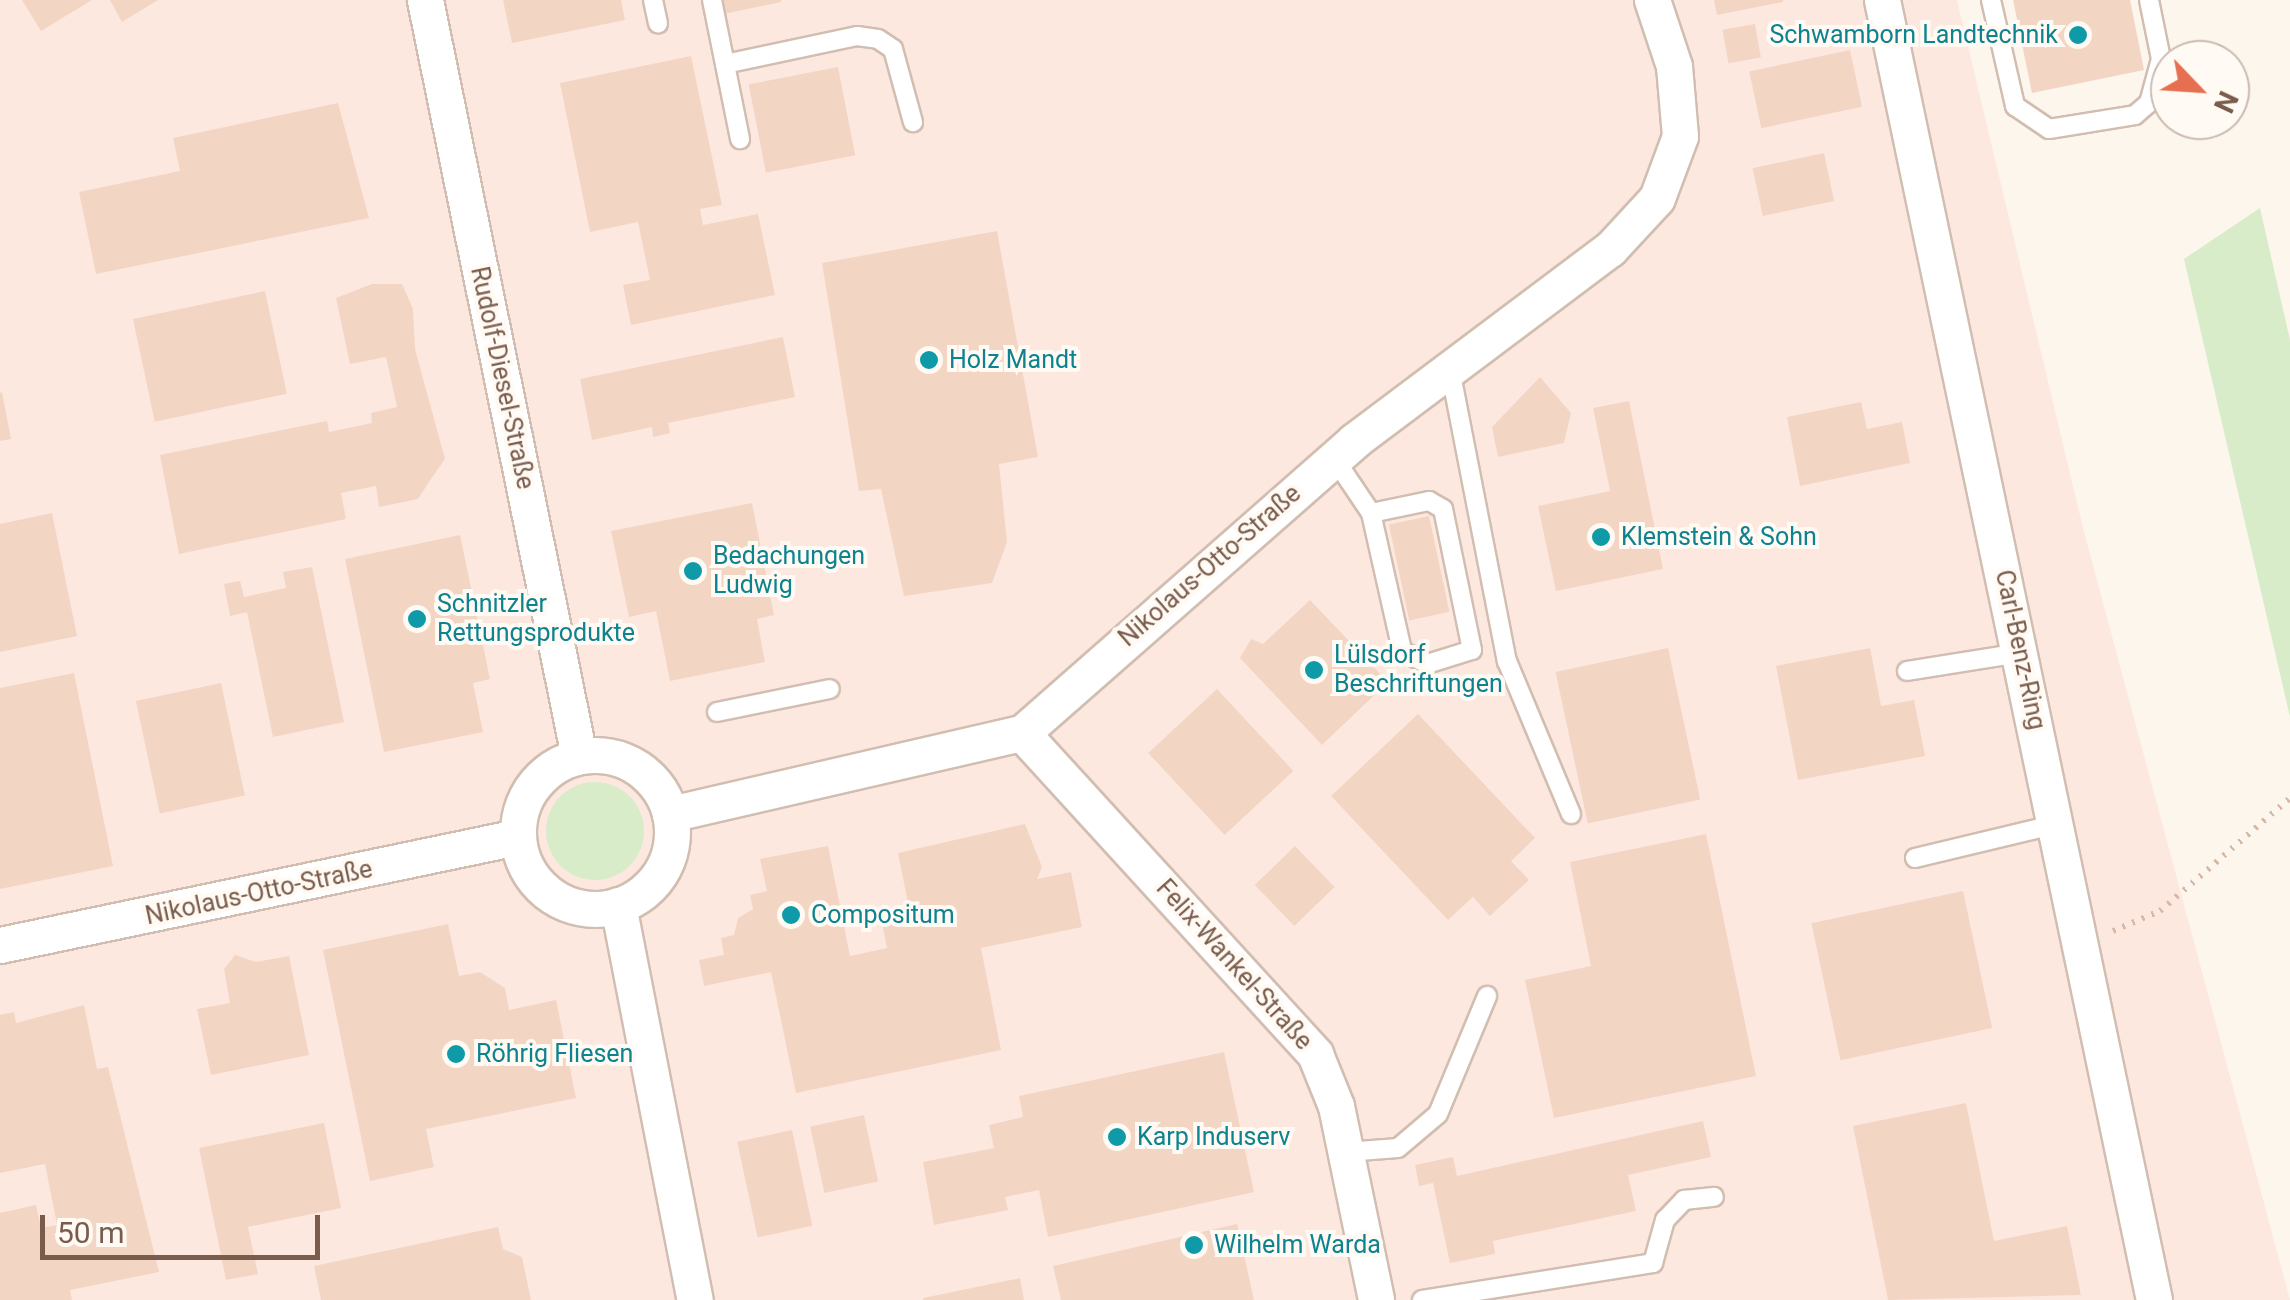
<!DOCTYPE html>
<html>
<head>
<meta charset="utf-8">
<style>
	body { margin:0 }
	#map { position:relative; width:2290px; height:1300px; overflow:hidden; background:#fdf6ec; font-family:Roboto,sans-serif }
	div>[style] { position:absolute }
	.commercial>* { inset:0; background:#fde8e0 }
	.green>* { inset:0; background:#d8ecc9 }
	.round { border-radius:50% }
	.building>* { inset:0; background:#f3d5c3; transform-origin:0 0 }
	.path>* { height:6px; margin-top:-3px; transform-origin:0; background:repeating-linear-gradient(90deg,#d9b8a5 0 2.5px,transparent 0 10.5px) }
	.roads { filter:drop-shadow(2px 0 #d1beb0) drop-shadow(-2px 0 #d1beb0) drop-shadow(0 2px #d1beb0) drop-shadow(0 -2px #d1beb0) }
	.lane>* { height:18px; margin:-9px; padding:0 9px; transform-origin:9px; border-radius:9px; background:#fff }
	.street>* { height:35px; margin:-17.5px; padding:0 17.5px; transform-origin:17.5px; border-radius:17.5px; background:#fff }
	.street>.ring { margin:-17.5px; padding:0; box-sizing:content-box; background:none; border:35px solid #fff; border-radius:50% }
	.dots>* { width:28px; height:28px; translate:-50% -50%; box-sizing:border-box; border:5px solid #fffaf3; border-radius:50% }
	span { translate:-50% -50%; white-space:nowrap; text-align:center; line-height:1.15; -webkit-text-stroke:8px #fffaf3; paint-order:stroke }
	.culture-label { font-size:25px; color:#0d838f }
	.right { translate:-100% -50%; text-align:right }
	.left { translate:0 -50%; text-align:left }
	.street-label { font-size:25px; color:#7a5c4d }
	.north { position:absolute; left:2150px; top:40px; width:100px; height:100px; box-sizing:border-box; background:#fffaf3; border:2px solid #cabbb1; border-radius:50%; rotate:115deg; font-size:28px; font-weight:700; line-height:40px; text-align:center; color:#7a5c4d }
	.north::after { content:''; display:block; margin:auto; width:35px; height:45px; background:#e76f51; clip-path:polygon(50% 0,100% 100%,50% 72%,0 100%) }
	.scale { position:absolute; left:40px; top:1215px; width:280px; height:45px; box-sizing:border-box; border:5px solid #7a5c4d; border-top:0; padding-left:12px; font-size:30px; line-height:35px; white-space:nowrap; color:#7a5c4d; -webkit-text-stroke:8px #fffaf3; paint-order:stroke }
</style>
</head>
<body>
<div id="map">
	<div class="commercial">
		<i style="clip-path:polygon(0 0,1957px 0,2083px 528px,2290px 1300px,0 1300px)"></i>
	</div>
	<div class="green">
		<i style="clip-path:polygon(2260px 208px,2290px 340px,2290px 717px,2184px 259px)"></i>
		<i class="round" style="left:546px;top:782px;width:98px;height:98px"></i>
	</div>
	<div class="building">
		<i style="clip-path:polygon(22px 0,92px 0,41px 31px)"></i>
		<i style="clip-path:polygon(110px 0,158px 0,122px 22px)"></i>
		<i style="clip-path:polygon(503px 0,621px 0,625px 20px,512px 43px)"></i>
		<i style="clip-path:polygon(721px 0,781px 0,781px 2px,724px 14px)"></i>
		<i style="clip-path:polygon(1714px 0,1783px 0,1783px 2px,1717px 15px)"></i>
		<i style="clip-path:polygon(2013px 0,2130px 0,2144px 70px,2032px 93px)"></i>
		<i style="left:1755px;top:24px;width:34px;height:33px;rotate:80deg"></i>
		<i style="left:1850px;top:50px;width:58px;height:103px;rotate:78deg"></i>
		<i style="clip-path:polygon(691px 56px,722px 205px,700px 209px,703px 225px,758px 214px,775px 295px,631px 325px,623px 285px,650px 280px,638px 222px,590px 232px,560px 83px)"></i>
		<i style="left:838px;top:67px;width:90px;height:91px;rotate:79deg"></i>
		<i style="clip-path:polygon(338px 103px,369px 218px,96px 274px,79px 192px,180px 171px,173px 138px)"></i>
		<i style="left:1824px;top:153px;width:49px;height:73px;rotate:78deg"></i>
		<i style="clip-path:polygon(997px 231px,1038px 457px,999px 464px,1007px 542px,992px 583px,904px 596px,881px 489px,859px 491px,822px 263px)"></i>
		<i style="clip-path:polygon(372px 284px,402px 284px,413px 309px,415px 349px,445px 459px,431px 479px,418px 499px,379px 507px,376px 486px,341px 493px,346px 519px,179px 554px,160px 455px,327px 421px,329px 432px,372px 423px,371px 413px,397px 407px,386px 357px,350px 364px,336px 298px)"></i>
		<i style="left:265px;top:291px;width:105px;height:135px;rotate:78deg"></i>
		<i style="clip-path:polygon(783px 337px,795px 397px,668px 423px,670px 433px,653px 437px,652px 427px,592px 440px,580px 379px)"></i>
		<i style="clip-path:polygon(1540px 377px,1571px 413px,1564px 443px,1498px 457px,1492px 427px)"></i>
		<i style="clip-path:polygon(2px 392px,11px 439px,0 441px,0 393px)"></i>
		<i style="clip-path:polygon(1629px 401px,1663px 569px,1556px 591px,1538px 506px,1610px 491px,1593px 408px)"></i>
		<i style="clip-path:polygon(1861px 402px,1867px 429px,1902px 422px,1910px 463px,1800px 486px,1787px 417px)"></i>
		<i style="clip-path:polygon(752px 503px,774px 615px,757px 619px,765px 662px,670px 681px,656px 611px,629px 617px,611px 531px)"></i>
		<i style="clip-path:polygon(52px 513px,77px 636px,0 652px,0 524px)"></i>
		<i style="left:1429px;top:516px;width:98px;height:41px;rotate:78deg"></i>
		<i style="clip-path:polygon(460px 535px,490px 679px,473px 683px,483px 732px,384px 752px,345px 559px)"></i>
		<i style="clip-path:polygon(312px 567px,344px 722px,273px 737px,247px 612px,230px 616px,224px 584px,240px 581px,244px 597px,286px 588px,283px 572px)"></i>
		<i style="clip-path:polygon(1310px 600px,1388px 682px,1322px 745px,1240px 658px,1251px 639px,1263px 644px)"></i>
		<i style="left:1668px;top:648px;width:155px;height:115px;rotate:78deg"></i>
		<i style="clip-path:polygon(1870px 648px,1881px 706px,1914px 700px,1925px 756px,1798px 780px,1776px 666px)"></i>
		<i style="clip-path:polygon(74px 673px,113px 866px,0 889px,0 688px)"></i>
		<i style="left:221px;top:683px;width:115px;height:87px;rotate:78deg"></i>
		<i style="left:1217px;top:689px;width:112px;height:94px;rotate:47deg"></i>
		<i style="clip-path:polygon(1418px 714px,1535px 838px,1511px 861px,1529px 880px,1490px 916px,1473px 897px,1448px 920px,1331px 796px)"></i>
		<i style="clip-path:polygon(1025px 824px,1042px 867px,1037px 879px,1071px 872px,1082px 927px,981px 948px,1001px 1050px,796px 1093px,771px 972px,704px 986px,699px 960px,724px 955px,721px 938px,734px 935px,738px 918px,753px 909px,750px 895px,767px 891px,760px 859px,828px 846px,850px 956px,887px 948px,882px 924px,911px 918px,898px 853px)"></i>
		<i style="clip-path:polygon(1706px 834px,1756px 1076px,1554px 1118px,1525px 980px,1591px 966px,1570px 862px)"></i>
		<i style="left:1295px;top:846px;width:57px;height:56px;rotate:46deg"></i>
		<i style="left:1963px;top:891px;width:140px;height:155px;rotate:78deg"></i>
		<i style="clip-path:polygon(448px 924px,459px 976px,480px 972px,505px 988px,509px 1010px,556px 1000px,576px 1098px,426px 1129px,434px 1167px,370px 1181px,323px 950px)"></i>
		<i style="clip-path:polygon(235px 955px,256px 962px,289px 956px,309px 1055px,211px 1075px,197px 1009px,230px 1003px,224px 969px)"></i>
		<i style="clip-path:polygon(84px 1005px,97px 1069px,108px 1067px,159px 1272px,70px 1290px,72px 1300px,0 1300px,0 1213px,36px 1205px,41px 1228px,57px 1225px,45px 1164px,0 1173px,0 1015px,14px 1012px,16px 1023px)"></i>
		<i style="clip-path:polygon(1224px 1052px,1254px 1192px,1048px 1237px,1039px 1190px,1005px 1197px,1008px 1210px,934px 1225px,923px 1162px,994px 1148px,989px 1125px,1023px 1117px,1019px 1096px)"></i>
		<i style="clip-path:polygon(1966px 1103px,1994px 1241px,2067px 1226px,2081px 1295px,1888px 1300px,1853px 1126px)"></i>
		<i style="left:864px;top:1115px;width:68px;height:55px;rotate:78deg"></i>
		<i style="clip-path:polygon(1703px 1121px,1711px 1157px,1628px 1175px,1636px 1211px,1493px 1241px,1495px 1254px,1450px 1263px,1433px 1183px,1419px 1186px,1415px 1165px,1453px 1157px,1457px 1176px)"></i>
		<i style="clip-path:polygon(324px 1123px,341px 1208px,248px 1227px,258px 1274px,226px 1280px,199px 1148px)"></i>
		<i style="left:792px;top:1130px;width:98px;height:56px;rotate:78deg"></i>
		<i style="clip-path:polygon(1237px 1224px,1254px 1300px,1061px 1300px,1053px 1266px)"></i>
		<i style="clip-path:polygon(498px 1227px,503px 1249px,522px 1257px,531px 1300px,321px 1300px,314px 1266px)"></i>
		<i style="clip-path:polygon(1020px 1278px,1024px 1300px,923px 1300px,923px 1298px)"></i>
	</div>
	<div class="path">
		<i style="left:2113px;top:931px;width:51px;rotate:-23.1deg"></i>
		<i style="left:2160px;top:911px;width:172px;rotate:-41deg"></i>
	</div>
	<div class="roads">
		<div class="lane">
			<i style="left:653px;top:0;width:24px;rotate:78deg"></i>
			<i style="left:712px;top:0;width:142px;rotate:78.6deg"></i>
			<i style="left:1991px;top:0;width:109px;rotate:77.2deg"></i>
			<i style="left:2015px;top:106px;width:41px;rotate:34.1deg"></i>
			<i style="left:2049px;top:129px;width:87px;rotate:-9.2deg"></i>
			<i style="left:2135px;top:115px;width:18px;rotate:-41deg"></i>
			<i style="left:2149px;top:103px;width:46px;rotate:-74.7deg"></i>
			<i style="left:2161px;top:59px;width:60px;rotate:-101.5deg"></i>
			<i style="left:725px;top:64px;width:135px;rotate:-12deg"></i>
			<i style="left:857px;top:36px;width:21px;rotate:8deg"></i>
			<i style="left:878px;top:39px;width:18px;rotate:34deg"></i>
			<i style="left:893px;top:49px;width:76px;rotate:74.7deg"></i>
			<i style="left:1450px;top:369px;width:298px;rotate:79deg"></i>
			<i style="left:1507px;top:661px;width:166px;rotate:67.3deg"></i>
			<i style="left:1334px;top:458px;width:66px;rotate:56.1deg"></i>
			<i style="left:1371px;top:513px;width:141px;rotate:77.3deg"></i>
			<i style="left:1402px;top:651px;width:28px;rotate:27deg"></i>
			<i style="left:1427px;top:664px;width:47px;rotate:-17.3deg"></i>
			<i style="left:1472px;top:650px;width:144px;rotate:-101.6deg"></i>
			<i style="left:1443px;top:509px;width:16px;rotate:-150deg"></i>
			<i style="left:1429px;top:501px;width:59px;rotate:168.3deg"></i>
			<i style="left:1907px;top:671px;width:114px;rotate:-9.1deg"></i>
			<i style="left:717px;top:712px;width:115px;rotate:-11.5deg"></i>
			<i style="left:1915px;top:858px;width:146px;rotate:-13.5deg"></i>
			<i style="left:1346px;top:1152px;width:52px;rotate:-4.4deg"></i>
			<i style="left:1398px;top:1148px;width:52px;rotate:-40.4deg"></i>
			<i style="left:1438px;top:1114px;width:128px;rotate:-67.4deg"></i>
			<i style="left:1422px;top:1300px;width:234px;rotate:-9.1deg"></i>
			<i style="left:1653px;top:1263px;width:45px;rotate:-74.4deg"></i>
			<i style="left:1665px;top:1220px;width:28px;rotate:-46deg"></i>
			<i style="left:1684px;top:1200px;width:30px;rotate:-6deg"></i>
		</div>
		<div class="street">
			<i style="left:425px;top:0;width:772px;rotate:78.49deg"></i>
			<i style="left:1882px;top:0;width:1328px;rotate:78.18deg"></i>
			<i style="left:1022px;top:733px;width:435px;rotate:47.6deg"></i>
			<i style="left:1315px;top:1054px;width:56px;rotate:68deg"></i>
			<i style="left:1336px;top:1106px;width:198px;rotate:78.3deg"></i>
			<i class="ring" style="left:518px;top:755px;width:119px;height:119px"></i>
			<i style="left:670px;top:814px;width:361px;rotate:-13deg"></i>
			<i style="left:1022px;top:733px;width:442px;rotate:-41.3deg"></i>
			<i style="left:1354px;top:441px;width:320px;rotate:-36.9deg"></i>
			<i style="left:1610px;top:249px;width:69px;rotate:-47.3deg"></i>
			<i style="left:1657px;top:198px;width:66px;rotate:-69.6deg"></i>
			<i style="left:1680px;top:136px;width:70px;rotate:-94.9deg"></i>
			<i style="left:1674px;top:66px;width:70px;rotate:-108.4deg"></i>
			<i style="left:618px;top:905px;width:402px;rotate:79deg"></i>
			<i style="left:0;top:945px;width:528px;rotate:-11.8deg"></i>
		</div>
	</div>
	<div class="dots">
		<i style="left:2078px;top:35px;background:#0f9aa8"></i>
		<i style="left:929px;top:360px;background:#0f9aa8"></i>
		<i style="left:1601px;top:537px;background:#0f9aa8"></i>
		<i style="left:693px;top:571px;background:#0f9aa8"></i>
		<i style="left:417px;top:619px;background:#0f9aa8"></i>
		<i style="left:1314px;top:670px;background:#0f9aa8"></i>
		<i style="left:791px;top:915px;background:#0f9aa8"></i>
		<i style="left:456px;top:1054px;background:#0f9aa8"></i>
		<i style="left:1117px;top:1137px;background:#0f9aa8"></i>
		<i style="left:1194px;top:1245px;background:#0f9aa8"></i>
	</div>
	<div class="culture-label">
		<span class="right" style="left:2058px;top:35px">Schwamborn Landtechnik</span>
		<span class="left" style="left:949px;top:360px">Holz Mandt</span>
		<span class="left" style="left:1621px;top:537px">Klemstein &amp; Sohn</span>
		<span class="left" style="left:713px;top:571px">Bedachungen<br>Ludwig</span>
		<span class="left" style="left:437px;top:619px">Schnitzler<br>Rettungsprodukte</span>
		<span class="left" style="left:1334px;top:670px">Lülsdorf<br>Beschriftungen</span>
		<span class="left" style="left:811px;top:915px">Compositum</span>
		<span class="left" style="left:476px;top:1054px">Röhrig Fliesen</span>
		<span class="left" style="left:1137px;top:1137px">Karp Induserv</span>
		<span class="left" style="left:1214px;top:1245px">Wilhelm Warda</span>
	</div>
	<div class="street-label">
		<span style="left:502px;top:378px;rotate:78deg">Rudolf-Diesel-Straße</span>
		<span style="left:1210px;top:566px;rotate:-41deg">Nikolaus-Otto-Straße</span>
		<span style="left:2020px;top:650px;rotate:78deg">Carl-Benz-Ring</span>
		<span style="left:259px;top:893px;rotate:-12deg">Nikolaus-Otto-Straße</span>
		<span style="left:1234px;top:965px;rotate:48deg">Felix-Wankel-Straße</span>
	</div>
	<div class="north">N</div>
	<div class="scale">50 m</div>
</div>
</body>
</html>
